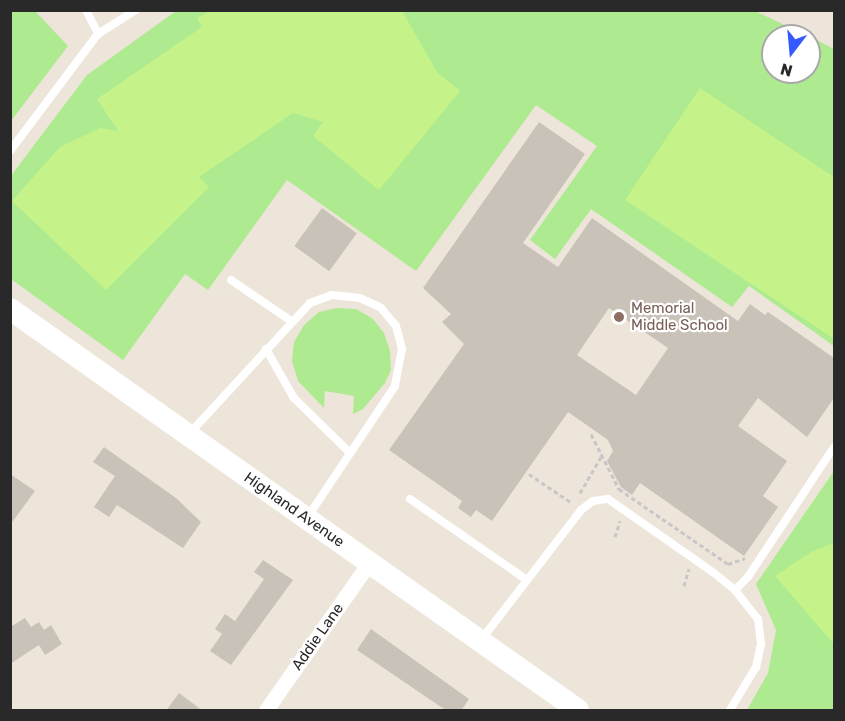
<!DOCTYPE html>
<html>
<head>
<meta charset="utf-8">
<style>
	body { margin:0 }
	#map { position:relative; width:845px; height:721px; overflow:hidden; background:#ede5d9; font-family:Rubik,sans-serif }
	div>[style] { position:absolute }
	.green>* { inset:0; background:#aeea8f }
	.pitch>* { inset:0; background:#c5f38a }
	.building>* { inset:0; background:#c8c2b9; transform-origin:0 0 }
	.path>* { height:3px; margin-top:-1.5px; transform-origin:0; background:repeating-linear-gradient(90deg,#c7c7c7 0 4.5px,transparent 0 7.5px) }
	.lane>* { height:8px; margin:-4px; padding:0 4px; transform-origin:4px; border-radius:4px; background:#fff }
	.street>* { height:15px; margin:-7.5px; padding:0 7.5px; transform-origin:7.5px; border-radius:7.5px; background:#fff }
	.secondary>* { height:22px; margin:-11px; padding:0 11px; transform-origin:11px; border-radius:11px; background:#fff }
	.dots>* { width:16px; height:16px; translate:-50% -50%; box-sizing:border-box; border:3px solid #fff; border-radius:50% }
	span { translate:-50% -50%; white-space:nowrap; text-align:center; line-height:1.15; -webkit-text-stroke:4.5px #fff; paint-order:stroke }
	.education-label { font-size:15px; color:#785e54 }
	.left { translate:0 -50%; text-align:left }
	.street-label { font-size:15px; color:#292929 }
	.frame { position:absolute; inset:0; border:12px solid #292929; pointer-events:none }
	.north { position:absolute; left:761px; top:24px; width:60px; height:60px; box-sizing:border-box; background:#fff; border:2px solid #a9a9a9; border-radius:50%; rotate:196deg; font-size:16px; font-weight:700; line-height:24px; text-align:center; color:#292929 }
	.north::after { content:''; display:block; margin:auto; width:21px; height:27px; background:#3459ff; clip-path:polygon(50% 0,100% 100%,50% 72%,0 100%) }
</style>
</head>
<body>
<div id="map">
	<div class="green">
		<i style="clip-path:polygon(11px 10px,35px 11px,68px 46px,11px 121px)"></i>
		<i style="clip-path:polygon(176px 11px,755px 11px,808px 36px,773px 36px,773px 72px,809px 72px,809px 36px,834px 49px,834px 346px,749px 286px,732px 307px,591px 209px,555px 259px,530px 240px,597px 146px,536px 105px,416px 271px,287px 180px,208px 290px,185px 274px,123px 360px,11px 279px,10px 177px,87px 75px)"></i>
		<i style="clip-path:polygon(337px 308px,356px 309px,373px 319px,384px 333px,390px 351px,391px 370px,385px 383px,363px 409px,353px 414px,354px 396px,325px 391px,324px 408px,298px 381px,292px 361px,294px 342px,304px 325px,319px 312px)"></i>
		<i style="clip-path:polygon(834px 471px,834px 710px,747px 710px,768px 673px,776px 630px,756px 584px)"></i>
	</div>
	<div class="pitch">
		<i style="clip-path:polygon(210px 11px,402px 11px,437px 72px,460px 91px,379px 190px,313px 136px,323px 122px,293px 113px,199px 177px,209px 187px,106px 290px,12px 201px,60px 147px,100px 128px,118px 131px,97px 99px,202px 27px,197px 18px)"></i>
		<i style="clip-path:polygon(700px 88px,834px 177px,834px 339px,625px 200px)"></i>
		<i style="clip-path:polygon(834px 543px,834px 644px,775px 576px,811px 552px)"></i>
	</div>
	<div class="building">
		<i style="clip-path:polygon(evenodd,539px 122px,585px 154px,523px 243px,558px 267px,592px 218px,738px 321px,750px 304px,765px 315px,768px 312px,834px 358px,834px 398px,807px 437px,758px 398px,738px 426px,787px 461px,763px 496px,778px 507px,744px 556px,640px 483px,632px 495px,621px 487px,607px 461px,613px 451px,608px 440px,568px 412px,492px 521px,476px 510px,471px 517px,458px 508px,462px 501px,389px 450px,464px 344px,442px 322px,451px 314px,423px 288px,539px 122px,609px 308px,668px 348px,636px 395px,577px 355px,609px 308px)"></i>
		<i style="left:322px;top:208px;width:43px;height:47px;rotate:36deg"></i>
		<i style="clip-path:polygon(104px 447px,176px 498px,201px 522px,183px 548px,117px 505px,109px 517px,94px 507px,115px 476px,93px 462px)"></i>
		<i style="clip-path:polygon(10px 474px,35px 491px,10px 525px)"></i>
		<i style="clip-path:polygon(263px 560px,293px 580px,231px 665px,210px 651px,222px 634px,215px 629px,225px 614px,235px 621px,264px 579px,254px 572px)"></i>
		<i style="clip-path:polygon(25px 618px,31px 627px,39px 622px,44px 630px,51px 625px,62px 644px,45px 655px,39px 645px,10px 664px,10px 627px)"></i>
		<i style="clip-path:polygon(371px 629px,469px 699px,461px 711px,447px 711px,357px 650px)"></i>
		<i style="clip-path:polygon(179px 693px,203px 711px,166px 711px)"></i>
	</div>
	<div class="path">
		<i style="left:591px;top:434px;width:62px;rotate:63deg"></i>
		<i style="left:619px;top:489px;width:132px;rotate:34.5deg"></i>
		<i style="left:728px;top:564px;width:18px;rotate:-19deg"></i>
		<i style="left:529px;top:474px;width:52px;rotate:34deg"></i>
		<i style="left:580px;top:493px;width:44px;rotate:-59.9deg"></i>
		<i style="left:615px;top:537px;width:17px;rotate:-73deg"></i>
		<i style="left:684px;top:586px;width:18px;rotate:-74deg"></i>
	</div>
	<div class="lane">
		<i style="left:86px;top:10px;width:27px;rotate:63deg"></i>
		<i style="left:10px;top:151px;width:146px;rotate:-53.1deg"></i>
		<i style="left:98px;top:34px;width:45px;rotate:-32.3deg"></i>
		<i style="left:231px;top:280px;width:73px;rotate:34.3deg"></i>
		<i style="left:266px;top:349px;width:56px;rotate:60.3deg"></i>
		<i style="left:294px;top:398px;width:78px;rotate:44.5deg"></i>
		<i style="left:190px;top:433px;width:177px;rotate:-47.3deg"></i>
		<i style="left:310px;top:303px;width:23px;rotate:-20deg"></i>
		<i style="left:332px;top:295px;width:28px;rotate:6deg"></i>
		<i style="left:360px;top:298px;width:23px;rotate:25deg"></i>
		<i style="left:381px;top:308px;width:23px;rotate:50deg"></i>
		<i style="left:396px;top:326px;width:24px;rotate:75deg"></i>
		<i style="left:402px;top:349px;width:38px;rotate:101deg"></i>
		<i style="left:395px;top:386px;width:159px;rotate:123.7deg"></i>
		<i style="left:410px;top:499px;width:142px;rotate:34.7deg"></i>
		<i style="left:735px;top:590px;width:18px;rotate:-45deg"></i>
		<i style="left:748px;top:577px;width:156px;rotate:-56.5deg"></i>
		<i style="left:481px;top:640px;width:164px;rotate:-52.4deg"></i>
		<i style="left:581px;top:510px;width:15px;rotate:-37deg"></i>
		<i style="left:593px;top:501px;width:15px;rotate:-8deg"></i>
		<i style="left:608px;top:499px;width:129px;rotate:34.9deg"></i>
		<i style="left:714px;top:573px;width:27px;rotate:39deg"></i>
		<i style="left:735px;top:590px;width:37px;rotate:52deg"></i>
		<i style="left:758px;top:619px;width:25px;rotate:83deg"></i>
		<i style="left:761px;top:644px;width:24px;rotate:102deg"></i>
		<i style="left:756px;top:667px;width:50px;rotate:121.2deg"></i>
	</div>
	<div class="street">
		<i style="left:266px;top:710px;width:179px;rotate:-55deg"></i>
	</div>
	<div class="secondary">
		<i style="left:10px;top:309px;width:695px;rotate:35.22deg"></i>
	</div>
	<div class="dots">
		<i style="left:619px;top:317px;background:#8d6e63"></i>
	</div>
	<div class="education-label">
		<span class="left" style="left:631px;top:317px">Memorial<br>Middle School</span>
	</div>
	<div class="street-label">
		<span style="left:294px;top:510px;rotate:35deg">Highland Avenue</span>
		<span style="left:318px;top:637px;rotate:-55deg">Addie Lane</span>
	</div>
	<div class="frame"></div>
	<div class="north">N</div>
</div>
</body>
</html>
